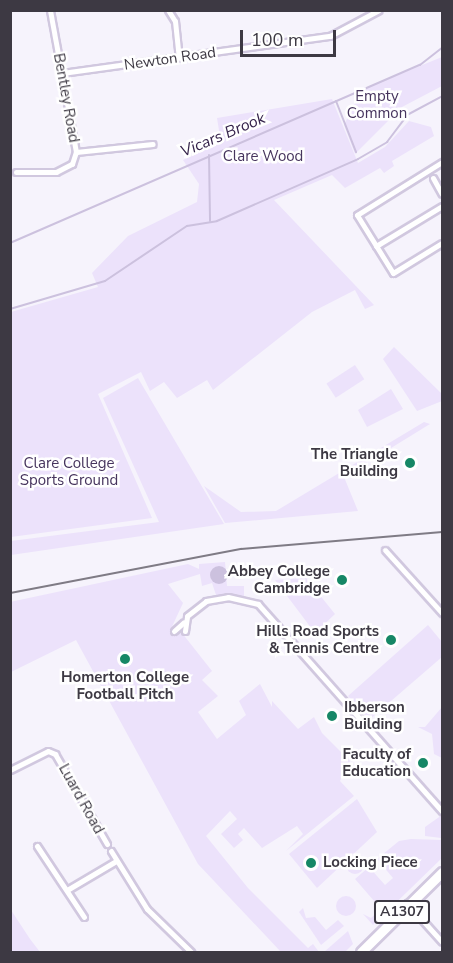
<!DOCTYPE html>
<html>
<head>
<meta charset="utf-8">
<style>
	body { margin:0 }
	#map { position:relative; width:453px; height:963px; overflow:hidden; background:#f6f3fc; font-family:"Nunito Sans",sans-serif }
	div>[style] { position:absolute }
	.green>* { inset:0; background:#ece2fb; transform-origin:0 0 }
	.round { border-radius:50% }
	.water>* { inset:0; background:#ccc1de }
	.stream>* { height:2px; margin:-1px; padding:0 1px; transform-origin:1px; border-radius:1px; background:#ccc1de }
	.roads { filter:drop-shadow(2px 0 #d1c8df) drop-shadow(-2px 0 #d1c8df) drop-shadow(0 2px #d1c8df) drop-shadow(0 -2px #d1c8df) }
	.street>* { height:5px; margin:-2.5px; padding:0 2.5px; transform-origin:2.5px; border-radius:2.5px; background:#fff }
	.primary>* { height:9px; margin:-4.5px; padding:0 4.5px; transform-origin:4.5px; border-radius:4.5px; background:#fff }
	.rail>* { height:2px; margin:-1px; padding:0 1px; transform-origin:1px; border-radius:1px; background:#7f7b85 }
	.dots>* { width:16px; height:16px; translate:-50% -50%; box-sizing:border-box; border:3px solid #fff; border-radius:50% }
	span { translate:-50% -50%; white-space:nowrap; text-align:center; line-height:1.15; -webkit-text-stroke:5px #fff; paint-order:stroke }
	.shield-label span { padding:2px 4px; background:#fff; border:2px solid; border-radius:4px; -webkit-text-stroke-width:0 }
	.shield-label { font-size:14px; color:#3d3943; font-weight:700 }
	.street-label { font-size:15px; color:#3d3943 }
	.park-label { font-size:15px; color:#46345d }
	.poi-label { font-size:15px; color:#3d3943; font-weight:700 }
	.right { translate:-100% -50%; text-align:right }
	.left { translate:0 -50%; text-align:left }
	.water-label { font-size:16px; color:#35234b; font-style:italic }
	.frame { position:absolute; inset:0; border:12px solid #3d3943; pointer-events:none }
	.scale { position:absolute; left:240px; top:30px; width:96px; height:27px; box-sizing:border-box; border:3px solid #3d3943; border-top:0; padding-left:8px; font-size:18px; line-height:21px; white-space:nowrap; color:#3d3943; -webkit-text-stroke:4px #fff; paint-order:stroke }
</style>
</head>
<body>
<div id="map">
	<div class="green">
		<i style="clip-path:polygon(442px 57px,442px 86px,402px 107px,355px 154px,344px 125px,361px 90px)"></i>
		<i style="clip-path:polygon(332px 99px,358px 163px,385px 147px,409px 121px,431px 127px,434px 136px,392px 161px,394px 166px,384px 173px,380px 168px,345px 188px,332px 175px,274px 200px,374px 305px,365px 309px,355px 290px,312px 312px,213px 390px,207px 380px,177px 398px,164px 382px,150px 391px,141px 372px,98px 394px,152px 518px,11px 537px,11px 312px,98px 287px,92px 273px,128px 236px,197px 202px,199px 184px,183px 160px,221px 143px,217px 118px)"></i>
		<i style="clip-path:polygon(394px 347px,442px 394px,442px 401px,417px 411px,383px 359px)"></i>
		<i style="left:355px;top:365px;width:17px;height:34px;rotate:57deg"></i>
		<i style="clip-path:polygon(138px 378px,224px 524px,11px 555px,11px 541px,159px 522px,103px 398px)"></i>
		<i style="clip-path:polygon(391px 389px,403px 409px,367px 427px,358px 410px)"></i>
		<i style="clip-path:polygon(424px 422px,430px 424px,344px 477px,358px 511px,225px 523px,204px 486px,241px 512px,276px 511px)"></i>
		<i style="clip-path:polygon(225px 562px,227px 586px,244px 586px,244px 596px,216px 595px,212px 583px,202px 586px,200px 574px,168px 584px,183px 603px,170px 631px,182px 633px,212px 671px,202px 680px,218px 696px,198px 712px,217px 739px,246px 715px,239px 701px,260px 684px,272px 707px,272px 701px,298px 729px,314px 717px,322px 733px,350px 761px,340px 781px,354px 796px,286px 851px,303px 834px,297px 826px,262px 848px,244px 828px,238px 834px,243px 840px,234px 848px,221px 834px,237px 819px,230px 811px,206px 836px,248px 888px,308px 948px,313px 944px,319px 952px,281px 952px,198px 864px,76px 640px,11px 672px,10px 602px,188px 564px,199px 569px,199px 564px)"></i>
		<i style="clip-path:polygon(306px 578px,335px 614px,315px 633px,275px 580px)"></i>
		<i style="clip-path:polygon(428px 625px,442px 642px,442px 657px,369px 720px,348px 696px)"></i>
		<i style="clip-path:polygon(442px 707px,442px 758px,434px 754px,432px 734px,418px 727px,425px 727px)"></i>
		<i style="clip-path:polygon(357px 799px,377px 832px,317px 888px,289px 854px)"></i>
		<i style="clip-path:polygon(442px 815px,441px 838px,425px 836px,425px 827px)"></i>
		<i style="clip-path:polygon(411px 839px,442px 840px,442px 858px,373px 925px,363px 914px,371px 918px,381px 909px,355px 879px,369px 867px,385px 885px,393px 878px,377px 859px,399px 841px)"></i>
		<i class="round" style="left:346px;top:856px;width:18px;height:18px"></i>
		<i class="round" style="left:336px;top:896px;width:20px;height:20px"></i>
		<i style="clip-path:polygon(303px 908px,306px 918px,315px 917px,326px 930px,338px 920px,344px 926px,321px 945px,299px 912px)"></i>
		<i style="clip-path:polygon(11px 910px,30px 939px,40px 952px,11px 952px)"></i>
		<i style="clip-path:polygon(348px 931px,353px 944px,345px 952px,324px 952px)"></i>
	</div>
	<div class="water">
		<i class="round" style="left:210px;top:566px;width:18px;height:18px"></i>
	</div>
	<div class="stream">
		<i style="left:336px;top:101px;width:55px;rotate:68.6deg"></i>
		<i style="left:209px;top:155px;width:66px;rotate:89.1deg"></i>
		<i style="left:10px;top:243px;width:447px;rotate:-23.5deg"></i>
		<i style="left:420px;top:65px;width:28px;rotate:-38deg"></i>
		<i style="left:10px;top:309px;width:99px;rotate:-16.4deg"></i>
		<i style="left:105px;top:281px;width:99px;rotate:-33.9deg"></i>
		<i style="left:187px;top:226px;width:30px;rotate:-9deg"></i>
		<i style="left:217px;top:221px;width:154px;rotate:-23.7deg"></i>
		<i style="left:358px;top:159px;width:34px;rotate:-30deg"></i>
		<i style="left:387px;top:142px;width:34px;rotate:-53deg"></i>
		<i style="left:407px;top:115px;width:40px;rotate:-28deg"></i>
	</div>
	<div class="roads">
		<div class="street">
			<i style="left:168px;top:10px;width:13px;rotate:58deg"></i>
			<i style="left:175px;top:21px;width:37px;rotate:84deg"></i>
			<i style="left:62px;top:73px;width:271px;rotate:-7.9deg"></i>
			<i style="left:330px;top:36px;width:55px;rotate:-28deg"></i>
			<i style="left:76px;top:152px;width:77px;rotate:-5.9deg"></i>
			<i style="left:442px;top:162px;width:100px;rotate:148.1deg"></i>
			<i style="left:357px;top:215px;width:68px;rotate:58.2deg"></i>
			<i style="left:393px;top:273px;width:57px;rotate:-31.5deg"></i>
			<i style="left:16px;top:172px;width:40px"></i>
			<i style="left:56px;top:172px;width:18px;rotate:-27deg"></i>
			<i style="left:72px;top:164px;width:13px;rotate:-72deg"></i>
			<i style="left:76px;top:152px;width:144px;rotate:-100.4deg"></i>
			<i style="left:433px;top:178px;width:18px;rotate:61deg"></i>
			<i style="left:376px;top:246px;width:77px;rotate:-31.2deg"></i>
			<i style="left:385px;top:550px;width:85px;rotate:47.9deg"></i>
			<i style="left:174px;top:631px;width:13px;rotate:-42deg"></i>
			<i style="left:185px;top:631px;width:15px;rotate:-82deg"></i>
			<i style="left:187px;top:616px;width:24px;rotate:-38deg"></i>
			<i style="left:206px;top:601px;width:22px;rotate:-10deg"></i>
			<i style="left:228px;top:597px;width:31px;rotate:13deg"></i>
			<i style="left:258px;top:604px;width:277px;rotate:48.4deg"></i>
			<i style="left:10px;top:770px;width:42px;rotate:-26.6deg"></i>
			<i style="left:48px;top:751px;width:8px;rotate:23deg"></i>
			<i style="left:55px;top:754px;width:104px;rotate:60deg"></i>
			<i style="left:37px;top:846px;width:85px;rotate:56.5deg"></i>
			<i style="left:111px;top:851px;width:68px;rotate:58.2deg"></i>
			<i style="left:147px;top:909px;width:62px;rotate:44.3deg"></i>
			<i style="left:67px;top:890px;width:57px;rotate:-30.6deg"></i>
			<i style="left:407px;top:903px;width:52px;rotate:48.1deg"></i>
		</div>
		<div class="primary">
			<i style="left:361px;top:952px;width:114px;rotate:-44.6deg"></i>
		</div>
	</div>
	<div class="rail">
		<i style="left:10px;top:593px;width:235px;rotate:-10.8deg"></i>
		<i style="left:241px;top:549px;width:202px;rotate:-4.8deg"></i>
	</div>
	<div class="dots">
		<i style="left:410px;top:463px;background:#168766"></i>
		<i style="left:342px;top:580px;background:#168766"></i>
		<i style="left:391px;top:640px;background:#168766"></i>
		<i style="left:125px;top:659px;background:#168766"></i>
		<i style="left:332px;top:716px;background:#168766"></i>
		<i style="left:423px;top:763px;background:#168766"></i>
		<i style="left:311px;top:863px;background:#168766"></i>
	</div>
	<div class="shield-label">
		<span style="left:402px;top:912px">A1307</span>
	</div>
	<div class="street-label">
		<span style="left:170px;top:59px;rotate:-8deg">Newton Road</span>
		<span style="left:66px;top:98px;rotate:80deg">Bentley Road</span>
		<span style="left:81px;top:799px;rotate:61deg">Luard Road</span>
	</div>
	<div class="park-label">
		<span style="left:377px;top:105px">Empty<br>Common</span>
		<span style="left:263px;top:157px">Clare Wood</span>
		<span style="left:69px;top:472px">Clare College<br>Sports Ground</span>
	</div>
	<div class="poi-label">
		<span class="right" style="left:398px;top:463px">The Triangle<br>Building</span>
		<span class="right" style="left:330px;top:580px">Abbey College<br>Cambridge</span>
		<span class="right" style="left:379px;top:640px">Hills Road Sports<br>&amp; Tennis Centre</span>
		<span style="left:125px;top:686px">Homerton College<br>Football Pitch</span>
		<span class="left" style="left:344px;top:716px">Ibberson<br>Building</span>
		<span class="right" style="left:411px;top:763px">Faculty of<br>Education</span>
		<span class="left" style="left:323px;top:863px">Locking Piece</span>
	</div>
	<div class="water-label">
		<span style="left:223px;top:135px;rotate:-23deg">Vicars Brook</span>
	</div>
	<div class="frame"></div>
	<div class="scale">100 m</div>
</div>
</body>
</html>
